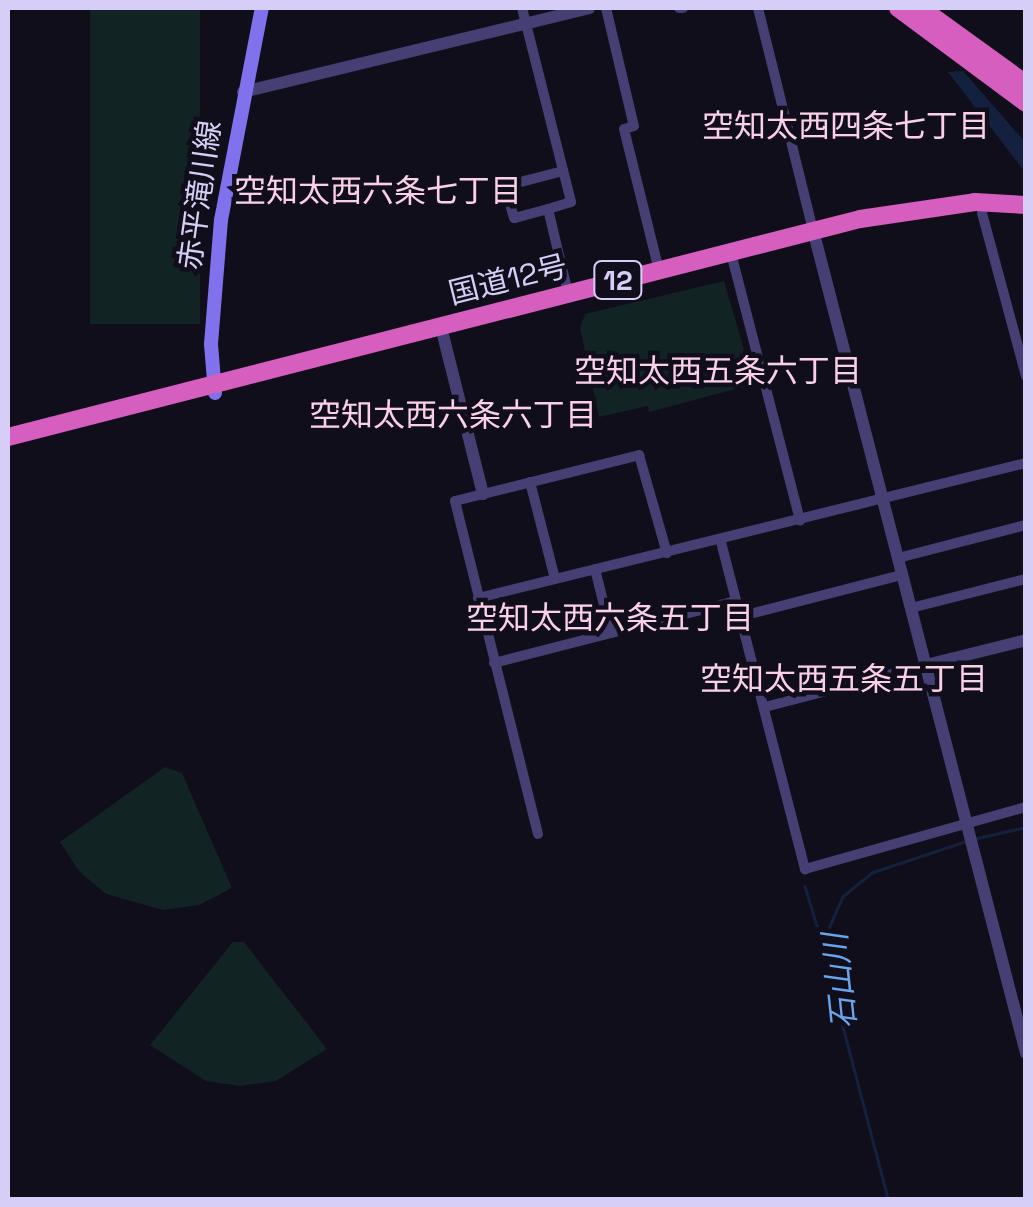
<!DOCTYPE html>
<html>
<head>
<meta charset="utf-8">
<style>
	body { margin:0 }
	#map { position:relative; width:1033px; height:1207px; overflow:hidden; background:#110e1b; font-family:"Space Grotesk","Noto Sans JP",sans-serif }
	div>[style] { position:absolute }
	.green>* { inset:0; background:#122324; transform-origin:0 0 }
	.water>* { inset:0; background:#14213e }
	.stream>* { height:2.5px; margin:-1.25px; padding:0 1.25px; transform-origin:1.25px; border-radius:1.25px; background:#14213e }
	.minor>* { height:10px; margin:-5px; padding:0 5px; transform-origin:5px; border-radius:5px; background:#453f74 }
	.tertiary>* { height:12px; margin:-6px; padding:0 6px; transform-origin:6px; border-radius:6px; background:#453f74 }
	.secondary>* { height:14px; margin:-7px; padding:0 7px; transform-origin:7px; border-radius:7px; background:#7f72ec }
	.trunk>* { height:18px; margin:-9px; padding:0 9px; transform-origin:9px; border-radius:9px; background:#d65ebe }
	span { translate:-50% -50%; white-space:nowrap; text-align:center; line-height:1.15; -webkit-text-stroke:9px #110e1b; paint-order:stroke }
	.shield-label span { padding:2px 8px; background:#110e1b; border:2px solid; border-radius:8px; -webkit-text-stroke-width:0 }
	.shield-label { font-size:28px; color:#d7cef8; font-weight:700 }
	.street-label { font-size:30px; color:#d7cef8 }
	.neighbourhood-label { font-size:32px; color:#f9d0e6 }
	.water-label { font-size:32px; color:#6aa4eb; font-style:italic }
	.frame { position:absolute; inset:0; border:10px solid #d7cef8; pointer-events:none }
</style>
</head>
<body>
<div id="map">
	<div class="green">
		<i style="left:90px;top:8px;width:110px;height:316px"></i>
		<i style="clip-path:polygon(724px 281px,754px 384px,649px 412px,648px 406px,599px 417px,580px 328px,585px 314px)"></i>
		<i style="clip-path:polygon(165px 767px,182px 773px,232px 888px,199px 905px,163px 910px,106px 894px,79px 871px,60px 842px)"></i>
		<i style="clip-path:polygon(233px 942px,244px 942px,327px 1049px,276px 1081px,240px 1086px,206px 1081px,150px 1045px)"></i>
	</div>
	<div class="water">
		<i style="clip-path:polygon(963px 71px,1025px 142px,1025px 172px,948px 72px)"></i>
	</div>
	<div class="stream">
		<i style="left:973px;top:839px;width:54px;rotate:-12.8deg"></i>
		<i style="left:805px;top:886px;width:73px;rotate:73.3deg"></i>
		<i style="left:888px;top:1200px;width:205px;rotate:-104.7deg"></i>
		<i style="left:836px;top:1002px;width:75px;rotate:-95.3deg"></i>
		<i style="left:829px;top:927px;width:34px;rotate:-66deg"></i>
		<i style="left:843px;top:896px;width:38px;rotate:-39deg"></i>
		<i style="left:873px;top:872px;width:98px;rotate:-18.4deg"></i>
	</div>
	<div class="minor">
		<i style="left:522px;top:8px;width:200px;rotate:75.8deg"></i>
		<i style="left:571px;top:202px;width:24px;rotate:163deg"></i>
		<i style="left:548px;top:209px;width:86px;rotate:76.6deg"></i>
		<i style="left:606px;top:8px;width:121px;rotate:76.7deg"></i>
		<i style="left:634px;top:126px;width:10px;rotate:163deg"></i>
		<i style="left:624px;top:129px;width:145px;rotate:76.1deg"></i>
		<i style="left:679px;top:8px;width:4px"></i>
		<i style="left:758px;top:8px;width:229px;rotate:76.1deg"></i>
		<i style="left:548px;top:209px;width:35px;rotate:165deg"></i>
		<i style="left:514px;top:218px;width:33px;rotate:-106deg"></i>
		<i style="left:505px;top:186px;width:60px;rotate:-14.5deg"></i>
		<i style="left:982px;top:213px;width:169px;rotate:74.9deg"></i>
		<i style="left:733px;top:261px;width:268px;rotate:75.5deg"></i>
		<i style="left:530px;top:482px;width:100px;rotate:75.5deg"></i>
		<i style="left:721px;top:542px;width:338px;rotate:75.6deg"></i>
		<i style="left:805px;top:869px;width:230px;rotate:-15.7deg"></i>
		<i style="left:898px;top:558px;width:132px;rotate:-14.5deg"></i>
		<i style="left:595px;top:569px;width:66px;rotate:76deg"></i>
		<i style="left:478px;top:598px;width:564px;rotate:-13.84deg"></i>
		<i style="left:911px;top:608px;width:119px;rotate:-14.2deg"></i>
		<i style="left:742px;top:616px;width:165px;rotate:-14.4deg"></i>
		<i style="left:494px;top:663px;width:250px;rotate:-14.4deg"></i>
		<i style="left:765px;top:707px;width:166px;rotate:-14.6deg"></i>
		<i style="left:538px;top:834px;width:343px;rotate:-104deg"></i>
		<i style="left:455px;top:501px;width:190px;rotate:-14deg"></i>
		<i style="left:639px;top:455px;width:102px;rotate:74.1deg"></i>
	</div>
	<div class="tertiary">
		<i style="left:243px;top:92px;width:356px;rotate:-13.6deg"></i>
		<i style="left:813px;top:230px;width:850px;rotate:75.49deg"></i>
		<i style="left:443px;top:335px;width:164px;rotate:75.9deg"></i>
		<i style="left:926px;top:665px;width:103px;rotate:-14deg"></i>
	</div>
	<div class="secondary">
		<i style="left:215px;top:393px;width:49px;rotate:-94.7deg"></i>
		<i style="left:211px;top:344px;width:124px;rotate:-85.4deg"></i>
		<i style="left:221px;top:220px;width:216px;rotate:-79.1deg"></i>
	</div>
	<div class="trunk">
		<i style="left:898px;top:8px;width:159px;rotate:36.6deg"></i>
		<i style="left:921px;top:8px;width:130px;rotate:35.9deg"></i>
		<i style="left:8px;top:437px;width:879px;rotate:-14.35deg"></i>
		<i style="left:860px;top:219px;width:116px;rotate:-8.4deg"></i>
		<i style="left:975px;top:202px;width:51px;rotate:3.4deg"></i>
	</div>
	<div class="shield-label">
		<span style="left:618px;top:280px">12</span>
	</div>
	<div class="street-label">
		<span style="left:200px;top:195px;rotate:-82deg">赤平滝川線</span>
		<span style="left:508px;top:280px;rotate:-14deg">国道12号</span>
	</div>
	<div class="neighbourhood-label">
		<span style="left:846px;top:126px">空知太西四条七丁目</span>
		<span style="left:378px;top:191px">空知太西六条七丁目</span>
		<span style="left:718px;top:371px">空知太西五条六丁目</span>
		<span style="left:453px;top:415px">空知太西六条六丁目</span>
		<span style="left:610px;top:618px">空知太西六条五丁目</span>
		<span style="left:844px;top:679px">空知太西五条五丁目</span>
	</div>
	<div class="water-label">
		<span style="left:840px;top:981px;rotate:-96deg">石山川</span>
	</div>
	<div class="frame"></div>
</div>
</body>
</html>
